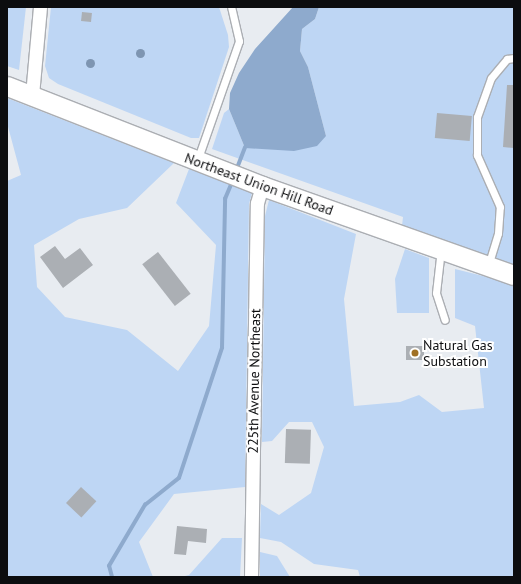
<!DOCTYPE html>
<html>
<head>
<meta charset="utf-8">
<style>
	body { margin:0 }
	#map { position:relative; width:521px; height:584px; overflow:hidden; background:#e8ecf1; font-family:"PT Sans",sans-serif }
	div>[style] { position:absolute }
	.green>* { inset:0; background:#bed6f4 }
	.water>* { inset:0; background:#8eaacd }
	.stream>* { height:3.5px; margin:-1.75px; padding:0 1.75px; transform-origin:1.75px; border-radius:1.75px; background:#8eaacd }
	.building>* { inset:0; background:#abafb4; transform-origin:0 0 }
	.roads { filter:drop-shadow(1px 0 #abaeb3) drop-shadow(-1px 0 #abaeb3) drop-shadow(0 1px #abaeb3) drop-shadow(0 -1px #abaeb3) }
	.lane>* { height:7px; margin:-3.5px; padding:0 3.5px; transform-origin:3.5px; border-radius:3.5px; background:#fff }
	.street>* { height:13px; margin:-6.5px; padding:0 6.5px; transform-origin:6.5px; border-radius:6.5px; background:#fff }
	.secondary>* { height:19px; margin:-9.5px; padding:0 9.5px; transform-origin:9.5px; border-radius:9.5px; background:#fff }
	.trees>* { width:9px; height:9px; margin:-4.5px; border-radius:50%; background:#7e95b1 }
	.dots>* { width:11px; height:11px; translate:-50% -50%; box-sizing:border-box; border:2px solid #fff; border-radius:50% }
	span { translate:-50% -50%; white-space:nowrap; text-align:center; line-height:1.15; -webkit-text-stroke:4px #fff; paint-order:stroke }
	.street-label { font-size:14px; color:#0c0d0f }
	.poi-label { font-size:14px; color:#0c0d0f }
	.left { translate:0 -50%; text-align:left }
	.frame { position:absolute; inset:0; border:8px solid #0c0d0f; pointer-events:none }
</style>
</head>
<body>
<div id="map">
	<div class="green">
		<i style="clip-path:polygon(7px 7px,26px 7px,19px 70px,7px 66px)"></i>
		<i style="clip-path:polygon(51px 7px,219px 7px,228px 35px,229px 47px,199px 138px,191px 138px,58px 84px,49px 78px,45px 66px)"></i>
		<i style="clip-path:polygon(319px 7px,514px 7px,514px 275px,401px 235px,403px 217px,212px 149px,224px 113px,229px 109px,245px 148px,326px 136px,308px 67px,300px 51px,302px 29px,315px 19px)"></i>
		<i style="clip-path:polygon(7px 98px,174px 163px,127px 208px,79px 219px,34px 245px,37px 287px,65px 317px,127px 330px,178px 371px,209px 326px,216px 245px,176px 203px,189px 169px,252px 193px,249px 204px,245px 487px,174px 494px,139px 542px,153px 577px,7px 577px,7px 181px,21px 175px,7px 123px)"></i>
		<i style="clip-path:polygon(269px 200px,356px 234px,344px 299px,354px 406px,400px 402px,419px 395px,442px 412px,484px 408px,475px 326px,455px 318px,455px 269px,503px 281px,514px 287px,514px 577px,360px 577px,358px 570px,314px 564px,281px 542px,260px 538px,261px 504px,279px 515px,311px 493px,324px 447px,312px 422px,289px 422px,272px 441px,262px 442px,265px 216px)"></i>
		<i style="clip-path:polygon(405px 249px,429px 258px,429px 313px,397px 313px,395px 279px)"></i>
		<i style="clip-path:polygon(222px 538px,242px 538px,240px 577px,181px 577px,189px 575px)"></i>
		<i style="clip-path:polygon(260px 552px,277px 556px,290px 577px,260px 577px)"></i>
	</div>
	<div class="water">
		<i style="clip-path:polygon(293px 7px,319px 7px,315px 19px,302px 29px,300px 51px,308px 67px,326px 136px,317px 146px,294px 151px,245px 148px,229px 109px,230px 93px,239px 73px,255px 49px)"></i>
	</div>
	<div class="stream">
		<i style="left:236px;top:171px;width:25px;rotate:-69deg"></i>
		<i style="left:112px;top:577px;width:11px;rotate:-105deg"></i>
		<i style="left:109px;top:566px;width:71px;rotate:-59.5deg"></i>
		<i style="left:145px;top:505px;width:43px;rotate:-38.5deg"></i>
		<i style="left:179px;top:478px;width:137px;rotate:-71.7deg"></i>
		<i style="left:222px;top:348px;width:149px;rotate:-88.8deg"></i>
		<i style="left:225px;top:199px;width:21px;rotate:-67deg"></i>
	</div>
	<div class="building">
		<i style="left:82px;top:12px;width:10px;height:9px;rotate:6deg"></i>
		<i style="clip-path:polygon(507px 85px,514px 85px,514px 148px,503px 147px)"></i>
		<i style="left:437px;top:113px;width:35px;height:25px;rotate:5deg"></i>
		<i style="clip-path:polygon(55px 246px,65px 259px,80px 248px,93px 265px,63px 288px,40px 257px)"></i>
		<i style="left:158px;top:252px;width:53px;height:20px;rotate:52deg"></i>
		<i style="left:424px;top:346px;width:14px;height:18px;rotate:90deg"></i>
		<i style="left:286px;top:429px;width:25px;height:34px;rotate:2deg"></i>
		<i style="left:81px;top:487px;width:21px;height:22px;rotate:43deg"></i>
		<i style="clip-path:polygon(177px 526px,207px 529px,206px 543px,188px 541px,186px 555px,174px 554px)"></i>
	</div>
	<div class="roads">
		<div class="lane">
			<i style="left:197px;top:161px;width:127px;rotate:-70.7deg"></i>
			<i style="left:239px;top:41px;width:35px;rotate:-103deg"></i>
			<i style="left:441px;top:249px;width:44px;rotate:96.5deg"></i>
			<i style="left:436px;top:293px;width:28px;rotate:72deg"></i>
			<i style="left:488px;top:266px;width:34px;rotate:-73deg"></i>
			<i style="left:498px;top:233px;width:26px;rotate:-86deg"></i>
			<i style="left:500px;top:207px;width:57px;rotate:-113.9deg"></i>
			<i style="left:477px;top:155px;width:38px;rotate:-90deg"></i>
			<i style="left:477px;top:117px;width:41px;rotate:-70.3deg"></i>
			<i style="left:491px;top:78px;width:25px;rotate:-50deg"></i>
			<i style="left:507px;top:59px;width:7px;rotate:-8deg"></i>
		</div>
		<div class="street">
			<i style="left:32px;top:95px;width:88px;rotate:-84.8deg"></i>
			<i style="left:251px;top:577px;width:374px;rotate:-89.1deg"></i>
			<i style="left:257px;top:203px;width:18px;rotate:-74deg"></i>
		</div>
		<div class="secondary">
			<i style="left:7px;top:86px;width:274px;rotate:21.4deg"></i>
			<i style="left:262px;top:186px;width:267px;rotate:19.5deg"></i>
		</div>
	</div>
	<div class="trees">
		<i style="left:140px;top:53px"></i>
		<i style="left:90px;top:63px"></i>
	</div>
	<div class="dots">
		<i style="left:415px;top:353px;background:#a07024"></i>
	</div>
	<div class="street-label">
		<span style="left:259px;top:184px;rotate:20deg">Northeast Union Hill Road</span>
		<span style="left:254px;top:381px;rotate:-89deg">225th Avenue Northeast</span>
	</div>
	<div class="poi-label">
		<span class="left" style="left:423px;top:353px">Natural Gas<br>Substation</span>
	</div>
	<div class="frame"></div>
</div>
</body>
</html>
